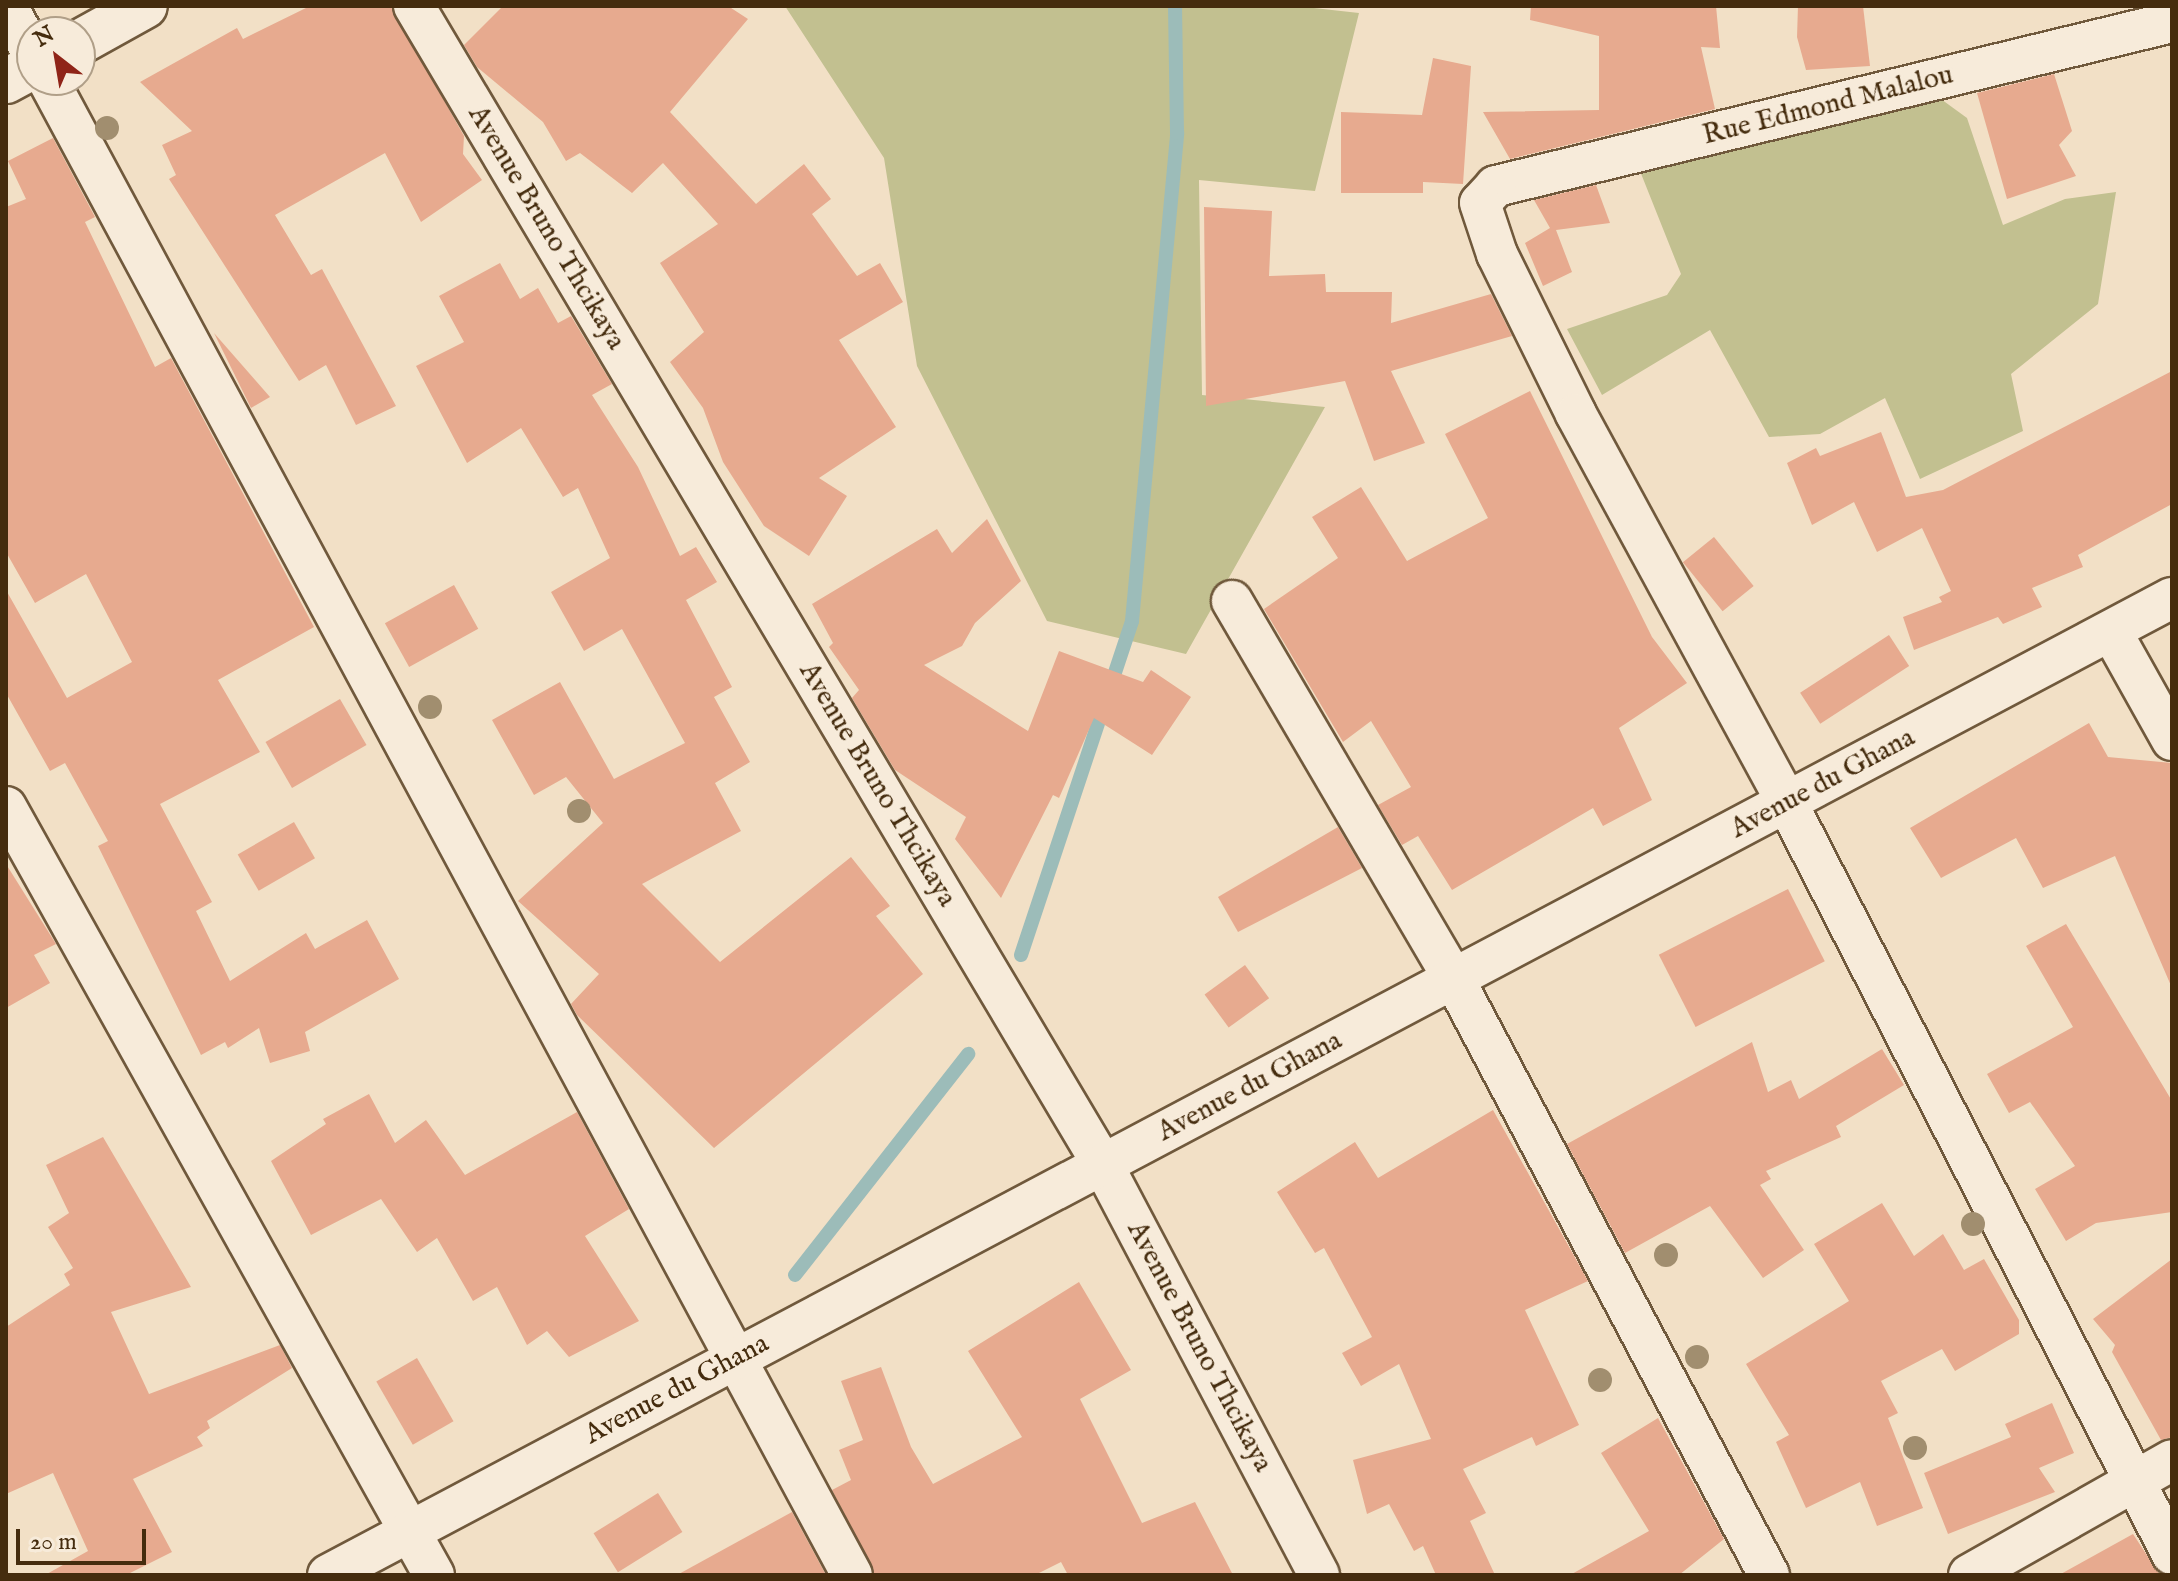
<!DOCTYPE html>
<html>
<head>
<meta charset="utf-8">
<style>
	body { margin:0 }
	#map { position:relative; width:2178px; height:1581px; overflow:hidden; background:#f2e0c6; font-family:"IM FELL English",serif }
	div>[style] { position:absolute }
	.green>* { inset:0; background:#c2c090 }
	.stream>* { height:14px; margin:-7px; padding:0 7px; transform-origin:7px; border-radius:7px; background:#9cbcb9 }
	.building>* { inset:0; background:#e7aa8f; transform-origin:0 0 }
	.roads { filter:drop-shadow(2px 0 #70593c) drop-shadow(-2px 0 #70593c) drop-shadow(0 2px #70593c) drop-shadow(0 -2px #70593c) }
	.minor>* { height:40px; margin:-20px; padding:0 20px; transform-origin:20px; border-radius:20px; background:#f7ebda }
	.tertiary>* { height:44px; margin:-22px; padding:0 22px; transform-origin:22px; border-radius:22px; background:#f7ebda }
	.trees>* { width:24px; height:24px; margin:-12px; border-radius:50%; background:#a18e6f }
	span { translate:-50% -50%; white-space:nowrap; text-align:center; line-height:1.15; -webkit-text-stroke:6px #f7ebda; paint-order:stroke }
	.street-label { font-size:28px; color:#452c0e }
	.frame { position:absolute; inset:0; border:8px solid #452c0e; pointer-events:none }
	.north { position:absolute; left:16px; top:16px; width:80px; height:80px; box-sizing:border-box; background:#f7ebda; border:2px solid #b09f88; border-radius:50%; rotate:329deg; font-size:22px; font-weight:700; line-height:32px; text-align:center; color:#452c0e }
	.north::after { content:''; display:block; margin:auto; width:28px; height:36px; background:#8f2418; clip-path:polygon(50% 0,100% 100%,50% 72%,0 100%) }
	.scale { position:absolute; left:16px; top:1529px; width:130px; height:36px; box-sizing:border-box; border:4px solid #452c0e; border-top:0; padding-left:10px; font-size:24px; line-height:28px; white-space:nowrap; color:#452c0e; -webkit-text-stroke:6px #f7ebda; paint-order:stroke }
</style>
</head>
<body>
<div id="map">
	<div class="green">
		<i style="clip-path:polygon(785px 6px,1296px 6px,1359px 13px,1315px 191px,1199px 180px,1202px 395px,1325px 407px,1186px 654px,1047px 621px,917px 366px,884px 158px)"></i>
		<i style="clip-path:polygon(1934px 94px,1967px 118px,2003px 225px,2065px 199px,2116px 192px,2098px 304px,2011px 374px,2023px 431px,1920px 479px,1885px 398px,1820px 434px,1769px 437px,1710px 330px,1602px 395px,1567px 329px,1667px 295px,1681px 274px,1634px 156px)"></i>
	</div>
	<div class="stream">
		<i style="left:1021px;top:955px;width:352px;rotate:-71.6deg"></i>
		<i style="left:1132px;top:621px;width:490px;rotate:-84.7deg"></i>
		<i style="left:1177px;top:133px;width:127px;rotate:-90.9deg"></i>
		<i style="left:795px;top:1275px;width:281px;rotate:-51.9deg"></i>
	</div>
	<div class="building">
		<i style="clip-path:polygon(310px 6px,391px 6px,464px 136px,463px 154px,482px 180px,421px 222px,385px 153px,275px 215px,311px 275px,322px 269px,396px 406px,356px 425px,326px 365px,299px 381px,169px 179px,176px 175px,162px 145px,192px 131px,140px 82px,237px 28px,243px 39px)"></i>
		<i style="clip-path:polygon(503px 6px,728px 6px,748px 19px,670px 112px,756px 204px,804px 164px,831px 199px,812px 214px,857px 276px,880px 263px,903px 302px,839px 340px,896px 427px,819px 478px,847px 496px,809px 556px,764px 526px,723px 462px,703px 408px,670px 362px,704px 332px,660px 263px,718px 224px,663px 163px,632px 193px,580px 153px,566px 161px,543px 122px,477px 67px,464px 45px)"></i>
		<i style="clip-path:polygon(1531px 6px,1716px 6px,1720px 48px,1701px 47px,1715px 109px,1510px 159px,1483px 112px,1599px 110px,1599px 36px,1530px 20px)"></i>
		<i style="clip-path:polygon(1798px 6px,1863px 6px,1870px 66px,1806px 70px,1797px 37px)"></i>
		<i style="clip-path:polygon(1433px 58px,1471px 66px,1463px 184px,1423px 182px,1423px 193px,1341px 193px,1341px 112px,1422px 115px)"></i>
		<i style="clip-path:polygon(2054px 74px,2072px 131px,2059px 145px,2076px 176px,2007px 199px,1977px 93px)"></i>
		<i style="clip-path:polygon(53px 138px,95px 217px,85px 222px,155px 367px,171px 358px,314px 627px,218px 680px,260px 752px,160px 804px,212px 902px,196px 911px,230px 981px,306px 933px,315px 949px,367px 920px,399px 979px,305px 1032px,310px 1051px,270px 1063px,259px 1028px,228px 1048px,225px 1042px,201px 1055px,98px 846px,108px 841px,65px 763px,50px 771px,6px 693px,6px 590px,67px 698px,132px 662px,86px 574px,35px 603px,6px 552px,6px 207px,26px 199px,8px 161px)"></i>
		<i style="clip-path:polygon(1596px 185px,1610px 223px,1556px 230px,1572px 272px,1543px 286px,1525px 243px,1550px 228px,1534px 200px)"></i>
		<i style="clip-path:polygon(1204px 207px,1272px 211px,1269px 276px,1325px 274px,1326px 292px,1392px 292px,1391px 323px,1491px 294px,1512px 336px,1391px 371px,1425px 443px,1374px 461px,1345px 381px,1206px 406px)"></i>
		<i style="clip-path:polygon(500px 263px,520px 299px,538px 288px,558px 323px,571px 316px,612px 384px,592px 395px,638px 467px,680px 556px,696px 547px,717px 582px,686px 600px,732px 687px,714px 697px,750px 762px,715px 783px,741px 831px,642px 884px,720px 962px,851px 857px,890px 906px,876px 916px,923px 974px,714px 1148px,577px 1015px,571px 1004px,599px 974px,518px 901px,603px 823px,566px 777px,534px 795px,492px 720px,560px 682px,614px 779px,685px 743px,622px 629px,584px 651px,551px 592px,610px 558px,578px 488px,563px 497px,521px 428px,467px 463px,416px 366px,464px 342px,439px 296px)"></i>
		<i style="clip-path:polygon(214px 333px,270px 397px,251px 408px)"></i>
		<i style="clip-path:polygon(2172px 371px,2172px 504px,2078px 555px,2083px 567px,2032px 588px,2042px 607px,2003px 624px,1998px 617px,1914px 650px,1903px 617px,1942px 602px,1939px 597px,1951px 591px,1922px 528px,1877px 552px,1854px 502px,1812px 525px,1787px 463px,1816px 448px,1820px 456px,1881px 432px,1906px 497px,1943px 490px)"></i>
		<i style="clip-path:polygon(1530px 391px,1652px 637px,1687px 683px,1619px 728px,1652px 800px,1603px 826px,1593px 808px,1452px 890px,1418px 836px,1402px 845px,1378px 805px,1411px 787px,1371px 721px,1343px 742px,1264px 609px,1338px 558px,1312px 517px,1361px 487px,1407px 561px,1488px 518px,1445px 434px)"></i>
		<i style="clip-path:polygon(987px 519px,1021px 581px,975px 623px,962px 646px,924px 665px,1028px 731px,1059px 651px,1143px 682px,1151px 670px,1191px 697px,1152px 755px,1094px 718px,1059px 798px,1053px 795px,1001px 898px,955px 839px,966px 817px,895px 770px,852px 698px,859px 690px,829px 647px,833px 643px,812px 604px,937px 529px,952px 553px)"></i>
		<i style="left:1714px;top:537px;width:63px;height:40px;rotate:51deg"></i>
		<i style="left:454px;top:585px;width:50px;height:79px;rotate:61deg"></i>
		<i style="left:1889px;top:635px;width:37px;height:106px;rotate:57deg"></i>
		<i style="left:340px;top:699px;width:53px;height:86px;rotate:60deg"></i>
		<i style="clip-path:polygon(2089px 723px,2108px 757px,2172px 763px,2172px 988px,2115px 856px,2043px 888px,2016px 838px,1941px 878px,1910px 828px)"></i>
		<i style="left:294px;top:822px;width:42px;height:65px;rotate:60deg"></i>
		<i style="clip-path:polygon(1338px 827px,1362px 868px,1238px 932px,1218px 897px)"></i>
		<i style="clip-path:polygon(6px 864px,56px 944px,34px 955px,50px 983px,6px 1008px)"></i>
		<i style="left:1788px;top:889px;width:81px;height:145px;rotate:63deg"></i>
		<i style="clip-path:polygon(2066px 924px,2172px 1101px,2172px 1212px,2096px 1223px,2066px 1241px,2035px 1189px,2075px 1166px,2030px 1102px,2009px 1113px,1987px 1074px,2073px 1027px,2026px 946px)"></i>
		<i style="left:1245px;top:965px;width:41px;height:50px;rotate:54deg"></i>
		<i style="clip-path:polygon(1752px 1042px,1768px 1092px,1791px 1080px,1799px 1099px,1882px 1049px,1904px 1085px,1836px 1126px,1841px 1137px,1766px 1171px,1771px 1179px,1760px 1185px,1804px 1250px,1763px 1278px,1710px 1206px,1625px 1253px,1567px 1144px)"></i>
		<i style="clip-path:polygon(369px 1094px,395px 1143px,426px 1120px,465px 1175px,577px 1112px,629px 1209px,585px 1236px,639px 1321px,569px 1357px,547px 1331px,527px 1345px,497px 1287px,473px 1301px,437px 1238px,417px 1252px,381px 1199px,311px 1235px,271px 1161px,326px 1124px,323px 1119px)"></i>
		<i style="clip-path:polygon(1493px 1110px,1588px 1281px,1525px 1310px,1579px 1425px,1536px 1446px,1532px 1437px,1463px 1469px,1486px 1513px,1470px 1521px,1495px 1575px,1436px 1575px,1423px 1546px,1414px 1551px,1389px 1504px,1367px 1514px,1353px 1460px,1431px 1439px,1399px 1364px,1361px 1386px,1342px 1353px,1372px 1337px,1324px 1248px,1315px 1253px,1277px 1192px,1355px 1142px,1378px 1178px)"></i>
		<i style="clip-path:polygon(103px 1137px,191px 1287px,111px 1312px,149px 1394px,280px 1345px,292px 1368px,207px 1421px,210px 1428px,197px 1437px,203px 1446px,133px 1479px,172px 1552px,126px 1575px,45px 1575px,88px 1551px,53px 1473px,6px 1494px,6px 1327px,70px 1285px,64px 1274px,73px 1268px,48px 1227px,69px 1213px,46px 1165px)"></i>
		<i style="clip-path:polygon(1882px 1203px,1914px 1256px,1943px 1234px,1964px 1270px,1984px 1259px,2019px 1320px,2019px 1334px,1955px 1371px,1942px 1349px,1881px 1381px,1898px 1413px,1888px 1418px,1923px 1508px,1877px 1526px,1860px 1482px,1806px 1508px,1776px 1442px,1789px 1435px,1746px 1364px,1849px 1301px,1814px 1244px)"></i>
		<i style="clip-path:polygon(2172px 1259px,2172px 1437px,2161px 1440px,2112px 1352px,2115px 1345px,2093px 1319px)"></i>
		<i style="clip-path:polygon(1079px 1282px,1131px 1370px,1080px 1399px,1142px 1523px,1195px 1502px,1233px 1575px,1068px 1575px,1061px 1562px,1035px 1575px,875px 1575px,832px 1490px,851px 1480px,839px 1450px,863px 1440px,841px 1381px,881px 1367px,911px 1447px,933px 1484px,1022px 1437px,968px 1351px)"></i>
		<i style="left:417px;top:1358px;width:73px;height:47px;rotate:60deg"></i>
		<i style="clip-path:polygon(2052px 1403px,2074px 1453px,2039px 1468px,2055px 1492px,1948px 1534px,1924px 1473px,2011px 1437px,2005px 1424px)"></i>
		<i style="clip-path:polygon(1658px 1418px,1724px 1539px,1679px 1575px,1570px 1575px,1649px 1531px,1601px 1453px)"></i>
		<i style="left:658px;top:1493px;width:46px;height:76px;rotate:58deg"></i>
		<i style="clip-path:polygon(792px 1512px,826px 1575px,677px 1575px)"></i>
		<i style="clip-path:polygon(2133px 1534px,2160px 1575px,2059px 1575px)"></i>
	</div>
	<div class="roads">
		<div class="minor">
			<i style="left:7px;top:6px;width:52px;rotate:61.5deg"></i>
			<i style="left:414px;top:6px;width:1348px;rotate:59.27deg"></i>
			<i style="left:1103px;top:1165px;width:463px;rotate:62.2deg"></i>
			<i style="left:2172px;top:22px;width:696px;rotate:166.36deg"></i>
			<i style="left:1496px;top:186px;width:23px;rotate:133deg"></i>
			<i style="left:1480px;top:203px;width:54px;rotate:71.6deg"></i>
			<i style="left:1497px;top:254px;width:178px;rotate:63.7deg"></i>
			<i style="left:1576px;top:414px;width:443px;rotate:61.5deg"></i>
			<i style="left:1787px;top:803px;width:844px;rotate:62.86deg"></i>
			<i style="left:48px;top:80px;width:1697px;rotate:61.73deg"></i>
			<i style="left:1232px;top:601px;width:438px;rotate:59.6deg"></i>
			<i style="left:1454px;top:979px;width:674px;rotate:62.14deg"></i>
			<i style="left:2111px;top:631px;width:125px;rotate:60.8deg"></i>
			<i style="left:6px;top:807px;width:879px;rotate:60.87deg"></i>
			<i style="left:328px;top:1575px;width:2087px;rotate:-27.92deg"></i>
			<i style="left:1969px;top:1575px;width:233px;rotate:-29.5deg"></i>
		</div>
		<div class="tertiary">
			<i style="left:80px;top:42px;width:74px;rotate:-29deg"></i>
			<i style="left:6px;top:81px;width:30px;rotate:-28deg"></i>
		</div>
	</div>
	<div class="trees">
		<i style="left:107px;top:128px"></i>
		<i style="left:430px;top:707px"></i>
		<i style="left:579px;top:811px"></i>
		<i style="left:1973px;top:1224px"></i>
		<i style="left:1666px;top:1255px"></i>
		<i style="left:1697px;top:1357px"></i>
		<i style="left:1600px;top:1380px"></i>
		<i style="left:1915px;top:1448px"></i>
	</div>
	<div class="street-label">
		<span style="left:1828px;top:106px;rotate:-14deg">Rue Edmond Malalou</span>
		<span style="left:546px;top:228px;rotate:59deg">Avenue Bruno Thcikaya</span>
		<span style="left:1823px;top:784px;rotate:-28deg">Avenue du Ghana</span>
		<span style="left:877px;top:785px;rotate:59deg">Avenue Bruno Thcikaya</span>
		<span style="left:1250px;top:1087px;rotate:-28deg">Avenue du Ghana</span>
		<span style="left:1199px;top:1347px;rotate:62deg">Avenue Bruno Thcikaya</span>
		<span style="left:677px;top:1390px;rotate:-28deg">Avenue du Ghana</span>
	</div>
	<div class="frame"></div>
	<div class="north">N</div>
	<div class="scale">20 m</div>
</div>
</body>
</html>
